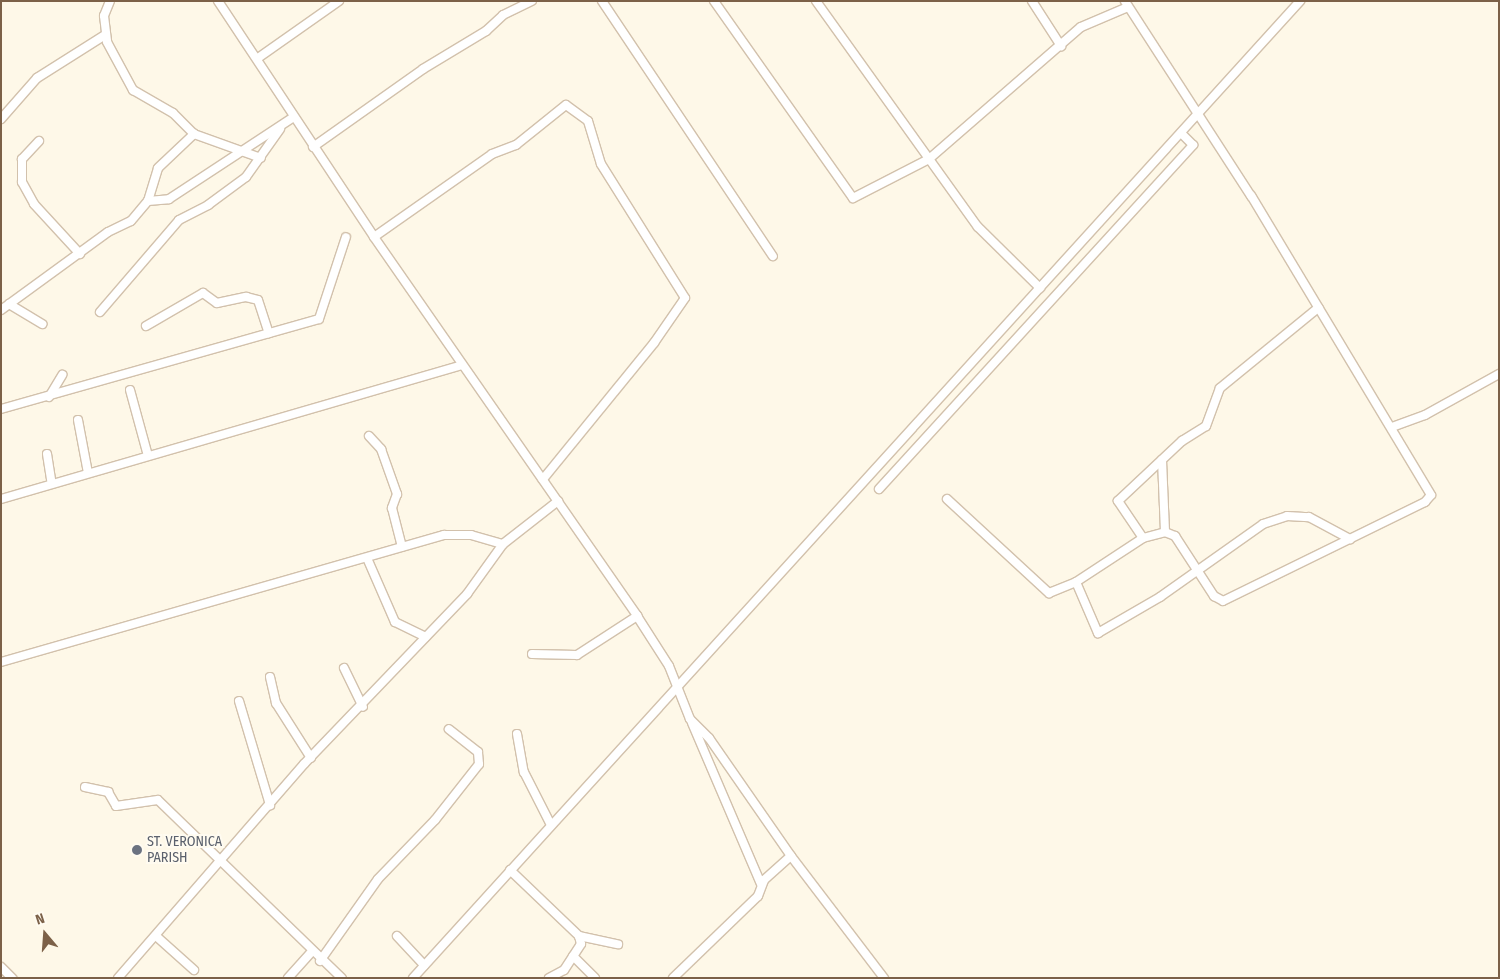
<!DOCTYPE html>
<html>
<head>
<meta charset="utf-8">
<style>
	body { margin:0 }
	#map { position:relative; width:1500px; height:979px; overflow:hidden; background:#fef8e8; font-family:"Fira Sans Condensed",sans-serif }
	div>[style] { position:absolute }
	.roads { filter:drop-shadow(1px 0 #d2c1ac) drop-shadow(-1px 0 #d2c1ac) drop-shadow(0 1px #d2c1ac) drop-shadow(0 -1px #d2c1ac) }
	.minor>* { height:8px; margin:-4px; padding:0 4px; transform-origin:4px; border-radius:4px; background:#fff }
	.dots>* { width:14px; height:14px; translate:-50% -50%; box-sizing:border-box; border:2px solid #fffbf0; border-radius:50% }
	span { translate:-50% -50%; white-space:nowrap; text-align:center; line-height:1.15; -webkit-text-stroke:4px #fffbf0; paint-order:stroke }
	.worship-label { font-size:14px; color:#5b616d }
	.left { translate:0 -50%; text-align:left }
	.frame { position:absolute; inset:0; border:2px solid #7c6148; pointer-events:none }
	.north { position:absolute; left:20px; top:909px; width:50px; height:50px; -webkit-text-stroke:4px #fffbf0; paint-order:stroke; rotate:342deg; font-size:14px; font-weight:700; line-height:20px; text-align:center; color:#7c6148 }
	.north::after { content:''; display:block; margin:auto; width:18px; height:22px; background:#7c6148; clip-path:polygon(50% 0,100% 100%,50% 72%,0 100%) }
</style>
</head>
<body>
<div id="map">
	<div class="roads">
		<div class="minor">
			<i style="left:110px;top:1px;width:16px;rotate:112deg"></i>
			<i style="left:104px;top:16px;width:26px;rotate:83deg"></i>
			<i style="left:107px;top:42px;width:55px;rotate:61.6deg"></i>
			<i style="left:133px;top:90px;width:46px;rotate:29.9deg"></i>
			<i style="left:173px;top:113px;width:30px;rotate:45deg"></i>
			<i style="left:194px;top:134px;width:71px;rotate:19.7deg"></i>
			<i style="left:218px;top:1px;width:283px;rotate:56.5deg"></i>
			<i style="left:374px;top:237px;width:461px;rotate:55.2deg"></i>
			<i style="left:637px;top:616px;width:59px;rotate:57.4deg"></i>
			<i style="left:669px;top:666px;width:57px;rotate:68.4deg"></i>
			<i style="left:690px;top:719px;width:27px;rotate:45deg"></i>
			<i style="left:709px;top:738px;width:144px;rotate:55.2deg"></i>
			<i style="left:791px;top:856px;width:153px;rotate:52.7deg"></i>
			<i style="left:602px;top:1px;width:307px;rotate:56.2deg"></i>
			<i style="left:714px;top:1px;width:241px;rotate:54.8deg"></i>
			<i style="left:853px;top:198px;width:85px;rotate:-27.2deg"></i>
			<i style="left:929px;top:159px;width:201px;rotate:-41deg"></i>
			<i style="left:1081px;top:27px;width:51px;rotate:-23.1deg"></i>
			<i style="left:816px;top:1px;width:278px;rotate:54.4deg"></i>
			<i style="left:978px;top:227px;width:87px;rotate:44.5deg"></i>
			<i style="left:1032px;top:1px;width:54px;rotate:57.2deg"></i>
			<i style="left:258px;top:58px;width:99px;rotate:-35.1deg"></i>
			<i style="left:1px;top:119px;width:55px;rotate:-48.7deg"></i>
			<i style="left:37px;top:78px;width:80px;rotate:-32.3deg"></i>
			<i style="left:39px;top:141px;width:25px;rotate:133deg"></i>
			<i style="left:22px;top:159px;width:23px;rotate:90deg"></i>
			<i style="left:22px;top:182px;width:25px;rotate:61deg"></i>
			<i style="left:34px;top:204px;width:68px;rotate:47.4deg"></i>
			<i style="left:313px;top:147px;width:135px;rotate:-35.3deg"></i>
			<i style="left:423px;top:69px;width:74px;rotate:-31.1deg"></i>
			<i style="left:486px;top:31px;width:23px;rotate:-43deg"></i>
			<i style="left:503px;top:15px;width:32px;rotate:-26deg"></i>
			<i style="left:148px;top:201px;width:34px;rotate:-73deg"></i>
			<i style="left:158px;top:168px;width:50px;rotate:-43.4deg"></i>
			<i style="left:374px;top:237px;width:144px;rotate:-35.1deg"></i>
			<i style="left:492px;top:154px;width:26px;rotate:-21deg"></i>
			<i style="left:516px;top:145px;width:64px;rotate:-38.7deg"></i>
			<i style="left:566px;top:105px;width:27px;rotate:36deg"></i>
			<i style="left:588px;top:121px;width:45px;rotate:73.2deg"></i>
			<i style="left:601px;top:164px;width:158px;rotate:57.9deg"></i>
			<i style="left:685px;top:298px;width:55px;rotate:124.6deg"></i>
			<i style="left:654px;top:343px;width:176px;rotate:129.2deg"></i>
			<i style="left:9px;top:304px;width:39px;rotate:31deg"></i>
			<i style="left:1px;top:310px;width:132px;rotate:-36.1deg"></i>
			<i style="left:108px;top:232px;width:25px;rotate:-26deg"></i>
			<i style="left:131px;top:221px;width:26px;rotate:-50deg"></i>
			<i style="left:148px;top:201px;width:21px;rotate:-5deg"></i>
			<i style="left:169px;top:199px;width:149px;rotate:-33.3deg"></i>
			<i style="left:100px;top:312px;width:121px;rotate:-49.3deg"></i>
			<i style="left:179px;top:220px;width:33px;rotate:-27deg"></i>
			<i style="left:208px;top:205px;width:47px;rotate:-36.4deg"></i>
			<i style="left:246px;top:177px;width:59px;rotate:-54.7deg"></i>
			<i style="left:146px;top:326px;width:66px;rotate:-30.1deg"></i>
			<i style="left:203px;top:293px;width:17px;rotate:36deg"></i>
			<i style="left:217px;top:303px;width:30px;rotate:-12deg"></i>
			<i style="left:246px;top:297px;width:12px;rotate:14deg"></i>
			<i style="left:258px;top:300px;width:35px;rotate:72deg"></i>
			<i style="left:130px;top:390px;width:68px;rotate:74.7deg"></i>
			<i style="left:49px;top:397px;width:26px;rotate:-59deg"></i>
			<i style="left:1px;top:409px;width:330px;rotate:-15.8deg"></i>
			<i style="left:319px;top:319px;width:86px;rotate:-71.8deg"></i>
			<i style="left:78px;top:420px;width:54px;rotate:79.3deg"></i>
			<i style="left:1392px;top:427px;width:35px;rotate:-20deg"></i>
			<i style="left:1425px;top:415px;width:85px;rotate:-29deg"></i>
			<i style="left:369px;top:436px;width:18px;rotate:47deg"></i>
			<i style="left:381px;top:449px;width:48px;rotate:70.4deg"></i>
			<i style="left:397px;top:494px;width:15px;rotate:110deg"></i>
			<i style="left:392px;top:508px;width:40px;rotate:75.6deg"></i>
			<i style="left:47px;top:454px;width:30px;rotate:81deg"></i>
			<i style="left:1162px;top:460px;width:72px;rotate:87.6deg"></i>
			<i style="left:879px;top:489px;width:466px;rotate:-47.6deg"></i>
			<i style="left:1193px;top:145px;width:17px;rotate:-135deg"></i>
			<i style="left:1px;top:499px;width:480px;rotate:-16.2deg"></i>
			<i style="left:947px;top:499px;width:139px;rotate:42.7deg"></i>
			<i style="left:1049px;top:593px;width:29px;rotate:-22deg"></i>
			<i style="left:1076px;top:582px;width:80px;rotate:-33.3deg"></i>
			<i style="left:1143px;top:538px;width:23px;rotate:-15deg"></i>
			<i style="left:1165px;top:532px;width:11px;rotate:22deg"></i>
			<i style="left:1175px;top:536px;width:72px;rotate:57deg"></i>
			<i style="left:1214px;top:596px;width:10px;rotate:29deg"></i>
			<i style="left:1223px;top:601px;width:225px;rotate:-26.1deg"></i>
			<i style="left:1425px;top:502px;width:9px;rotate:-49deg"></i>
			<i style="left:1431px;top:495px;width:349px;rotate:-121deg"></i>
			<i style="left:1251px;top:196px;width:232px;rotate:-122.9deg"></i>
			<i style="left:1143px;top:538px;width:45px;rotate:-124deg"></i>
			<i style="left:1118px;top:501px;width:88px;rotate:-43.2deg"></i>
			<i style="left:1182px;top:441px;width:28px;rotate:-32deg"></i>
			<i style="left:1206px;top:426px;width:40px;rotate:-69.8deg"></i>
			<i style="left:1220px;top:388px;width:127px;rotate:-39.2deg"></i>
			<i style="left:367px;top:558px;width:70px;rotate:66.4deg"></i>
			<i style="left:395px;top:622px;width:34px;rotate:26deg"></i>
			<i style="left:1076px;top:582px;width:56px;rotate:66.7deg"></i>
			<i style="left:1098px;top:633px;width:72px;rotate:-30.1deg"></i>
			<i style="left:1160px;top:597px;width:126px;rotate:-35.3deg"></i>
			<i style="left:1263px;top:524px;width:25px;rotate:-18deg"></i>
			<i style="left:1287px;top:516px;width:22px;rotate:3deg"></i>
			<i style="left:1309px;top:517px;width:47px;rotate:28.2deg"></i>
			<i style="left:532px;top:654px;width:45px;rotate:1.3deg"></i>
			<i style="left:577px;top:655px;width:72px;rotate:-33deg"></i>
			<i style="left:1px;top:662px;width:461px;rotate:-16deg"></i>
			<i style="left:444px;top:535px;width:27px"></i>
			<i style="left:471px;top:535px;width:33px;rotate:16deg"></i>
			<i style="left:344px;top:668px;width:43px;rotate:64deg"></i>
			<i style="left:270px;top:677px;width:27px;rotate:77deg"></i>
			<i style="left:276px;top:703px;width:65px;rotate:57.5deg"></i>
			<i style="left:239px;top:701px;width:109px;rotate:73.4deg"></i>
			<i style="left:692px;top:723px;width:175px;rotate:66.8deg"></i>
			<i style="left:517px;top:734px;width:39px;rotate:80deg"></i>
			<i style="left:524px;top:772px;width:59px;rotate:63deg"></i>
			<i style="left:85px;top:787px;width:24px;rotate:12deg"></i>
			<i style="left:108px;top:792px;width:16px;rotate:60deg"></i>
			<i style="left:116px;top:806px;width:42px;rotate:-8.1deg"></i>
			<i style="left:158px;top:800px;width:256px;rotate:44.1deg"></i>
			<i style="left:510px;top:870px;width:95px;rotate:43.7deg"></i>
			<i style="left:579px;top:936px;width:8px;rotate:76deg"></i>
			<i style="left:581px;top:944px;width:31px;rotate:123deg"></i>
			<i style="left:564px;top:970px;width:17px;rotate:152deg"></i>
			<i style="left:156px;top:936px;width:51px;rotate:41.8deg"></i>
			<i style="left:397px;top:936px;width:40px;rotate:47deg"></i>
			<i style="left:579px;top:936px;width:40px;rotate:12deg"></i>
			<i style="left:573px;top:956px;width:31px;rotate:45deg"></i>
			<i style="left:320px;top:961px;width:100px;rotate:-54.7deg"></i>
			<i style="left:378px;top:879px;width:82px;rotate:-46deg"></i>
			<i style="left:435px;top:820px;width:71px;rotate:-51.8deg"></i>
			<i style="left:479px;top:764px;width:12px;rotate:-95deg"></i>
			<i style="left:478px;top:752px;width:37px;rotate:-142deg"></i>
			<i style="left:1px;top:967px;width:16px;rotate:45deg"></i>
			<i style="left:118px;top:978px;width:284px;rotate:-49deg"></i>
			<i style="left:304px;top:764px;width:236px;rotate:-46.2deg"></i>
			<i style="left:467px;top:594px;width:62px;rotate:-54.2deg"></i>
			<i style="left:503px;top:544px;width:70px;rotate:-38deg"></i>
			<i style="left:288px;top:978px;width:36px;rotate:-48deg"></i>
			<i style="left:413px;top:978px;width:1320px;rotate:-47.76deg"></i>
			<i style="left:673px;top:978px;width:118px;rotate:-44deg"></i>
			<i style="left:758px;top:896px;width:17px;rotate:-69deg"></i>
			<i style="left:764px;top:880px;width:36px;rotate:-42deg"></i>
		</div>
	</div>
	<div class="dots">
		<i style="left:137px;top:850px;background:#6b7280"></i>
	</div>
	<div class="worship-label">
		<span class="left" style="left:147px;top:850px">ST. VERONICA<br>PARISH</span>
	</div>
	<div class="frame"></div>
	<div class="north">N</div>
</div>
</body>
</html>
